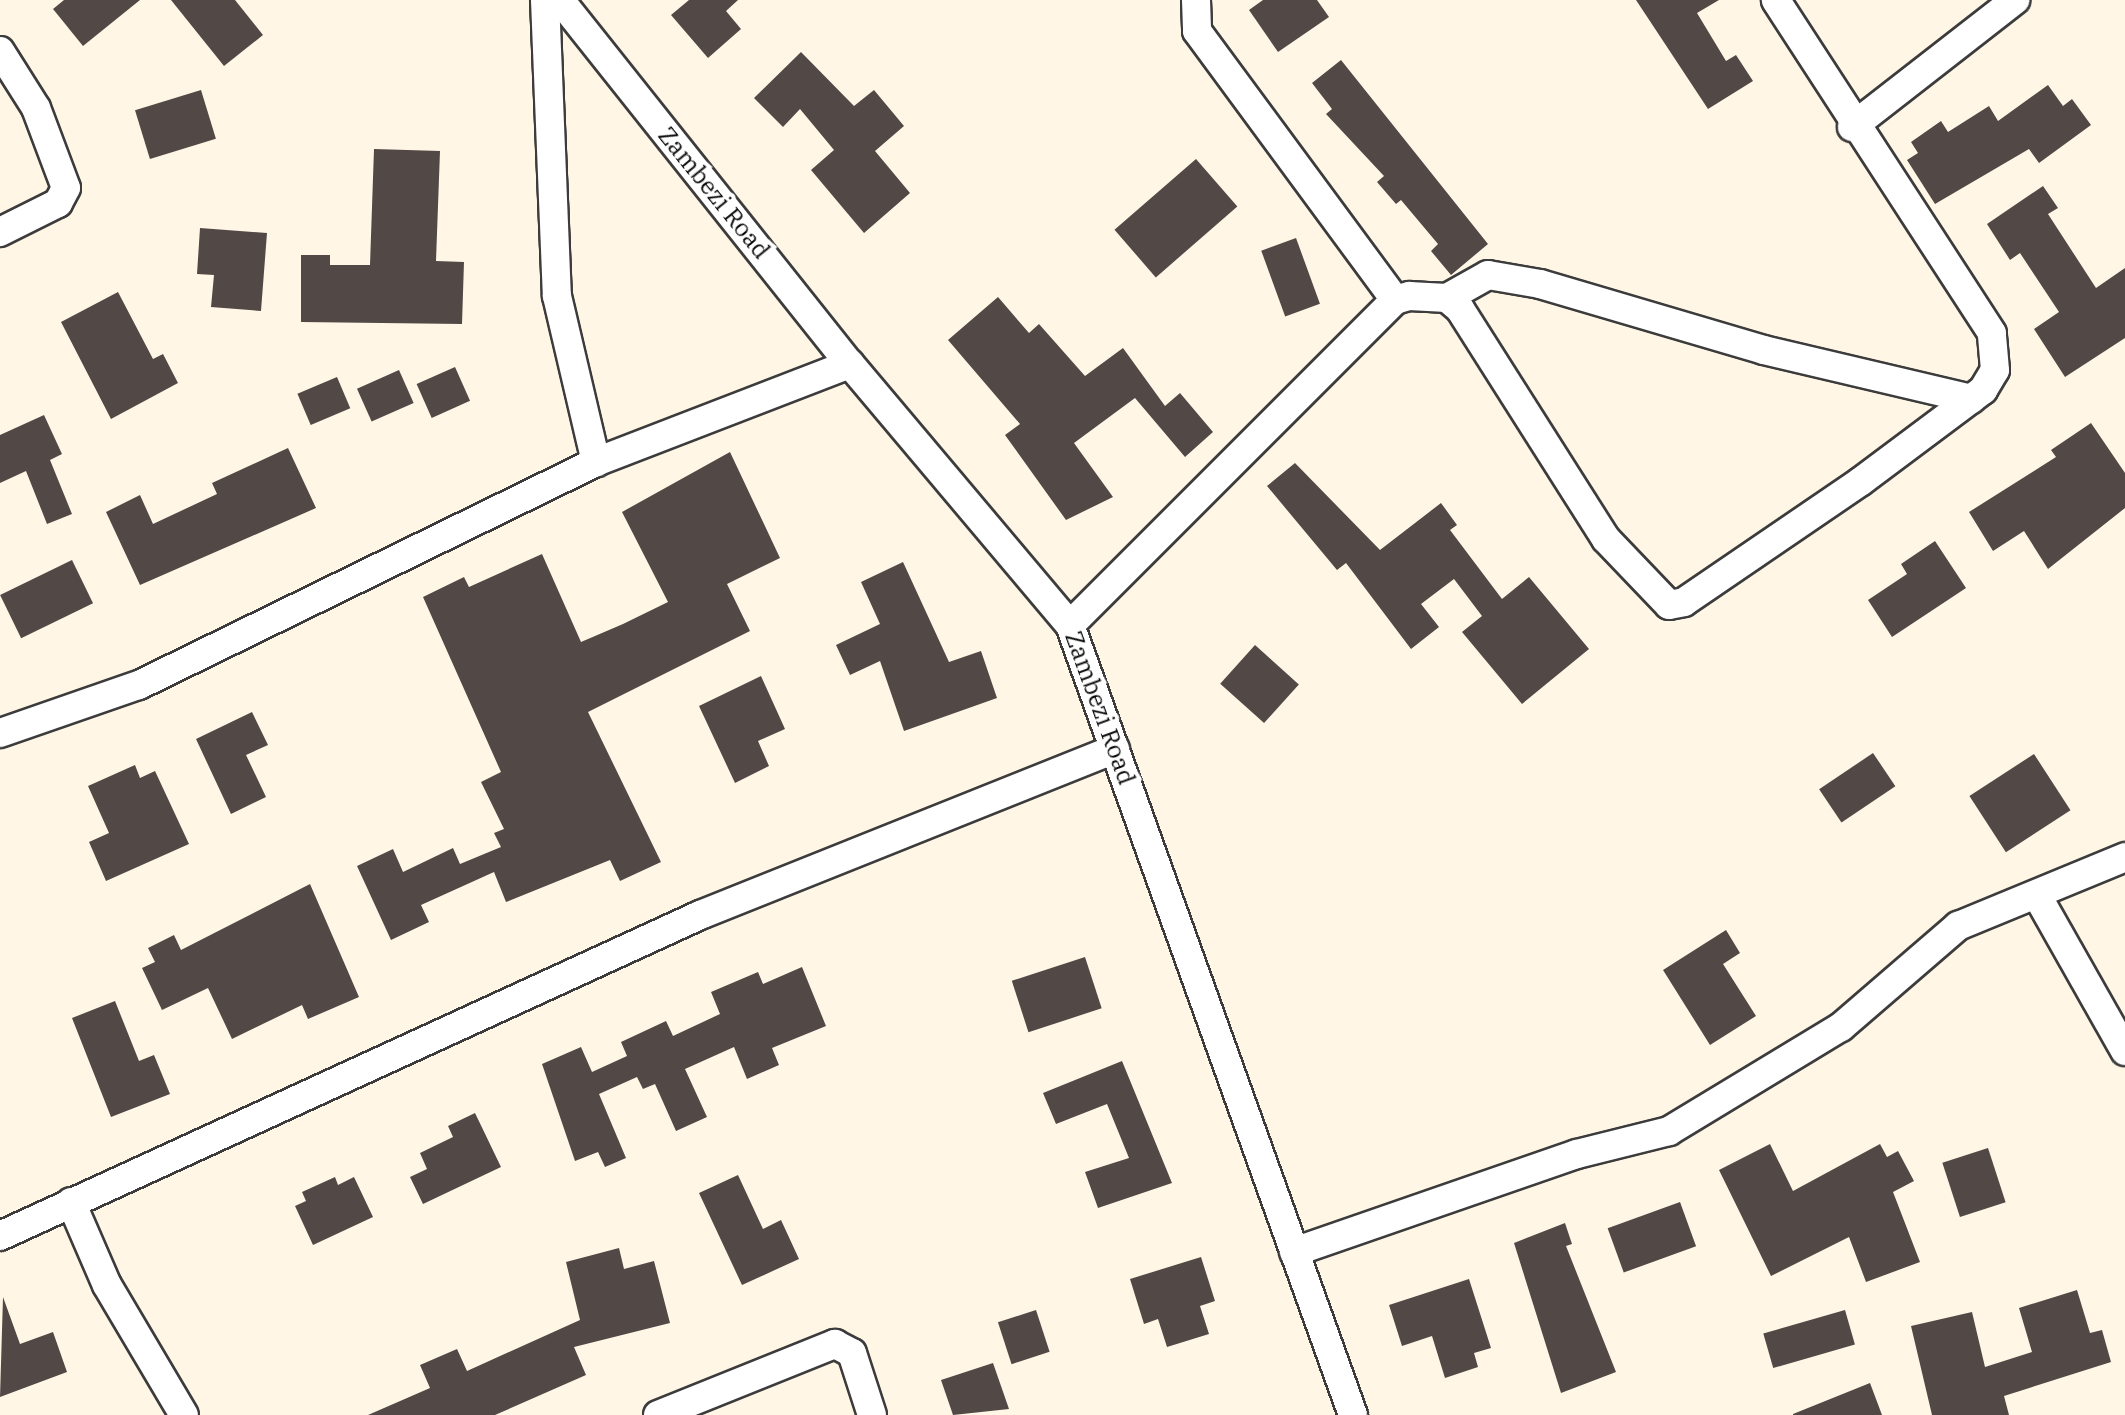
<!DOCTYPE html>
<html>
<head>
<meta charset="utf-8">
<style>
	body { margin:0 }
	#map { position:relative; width:2125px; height:1415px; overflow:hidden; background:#fff6e6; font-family:"IBM Plex Serif",serif }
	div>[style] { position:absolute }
	.building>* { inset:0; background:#524946; transform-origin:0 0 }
	.roads { filter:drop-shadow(2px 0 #3c3c3c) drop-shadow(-2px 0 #3c3c3c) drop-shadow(0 2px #3c3c3c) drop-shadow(0 -2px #3c3c3c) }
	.minor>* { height:28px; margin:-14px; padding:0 14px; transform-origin:14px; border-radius:14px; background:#fff }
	span { translate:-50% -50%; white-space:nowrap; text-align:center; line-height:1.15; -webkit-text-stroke:8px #fff; paint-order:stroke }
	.street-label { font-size:24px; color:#090909 }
</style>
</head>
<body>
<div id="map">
	<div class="building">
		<i style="clip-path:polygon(64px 0,140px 0,83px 46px,53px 9px)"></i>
		<i style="clip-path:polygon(171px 0,235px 0,263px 35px,224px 66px)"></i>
		<i style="clip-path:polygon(689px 0,738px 0,726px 11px,741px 29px,708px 58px,671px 15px)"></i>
		<i style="clip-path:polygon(1263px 0,1317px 0,1329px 17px,1278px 52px,1249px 10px)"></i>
		<i style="clip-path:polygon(1636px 0,1719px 0,1697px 13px,1726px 61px,1736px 55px,1753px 81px,1708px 109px)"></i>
		<i style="clip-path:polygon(801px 52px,854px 106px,874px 90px,904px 126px,875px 151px,910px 193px,864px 233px,811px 170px,834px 150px,800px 109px,783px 127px,754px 98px)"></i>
		<i style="clip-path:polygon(1341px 60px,1488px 244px,1451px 275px,1431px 251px,1438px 244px,1401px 200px,1396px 204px,1377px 182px,1384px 176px,1326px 114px,1332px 109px,1312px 83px)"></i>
		<i style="clip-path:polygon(2048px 85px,2063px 106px,2072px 99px,2091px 125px,2039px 163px,2029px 149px,1935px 204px,1907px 160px,1918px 153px,1911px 142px,1941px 121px,1948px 132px,1989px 106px,1998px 121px)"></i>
		<i style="left:201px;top:90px;width:51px;height:69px;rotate:73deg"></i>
		<i style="clip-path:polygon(374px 149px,440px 151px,436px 261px,464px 262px,462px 324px,301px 322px,301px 255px,330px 255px,330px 265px,370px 265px)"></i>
		<i style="left:1196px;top:159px;width:63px;height:108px;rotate:49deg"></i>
		<i style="clip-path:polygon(2043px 186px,2058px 208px,2048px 214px,2096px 288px,2125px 268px,2125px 338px,2065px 377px,2034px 329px,2059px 312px,2020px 253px,2010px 260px,1987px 224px)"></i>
		<i style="clip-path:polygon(200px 228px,267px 233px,261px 311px,211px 307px,214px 275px,197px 274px)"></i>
		<i style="left:1296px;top:238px;width:70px;height:37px;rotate:70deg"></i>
		<i style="clip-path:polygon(118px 292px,153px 359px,163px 354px,178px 383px,111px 419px,61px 322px)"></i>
		<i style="clip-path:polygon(998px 297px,1029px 333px,1039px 324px,1085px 376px,1123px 348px,1165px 406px,1180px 393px,1213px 432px,1185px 457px,1135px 398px,1074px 443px,1113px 497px,1066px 520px,1005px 435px,1020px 424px,948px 340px)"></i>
		<i style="left:455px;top:367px;width:37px;height:42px;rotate:66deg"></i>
		<i style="left:399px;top:370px;width:36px;height:46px;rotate:66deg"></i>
		<i style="left:337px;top:377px;width:34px;height:43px;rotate:67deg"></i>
		<i style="clip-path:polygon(44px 415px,62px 454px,50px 460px,72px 514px,47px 524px,26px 471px,0 483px,0 435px)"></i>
		<i style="clip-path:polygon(2091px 423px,2125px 473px,2125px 508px,2048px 569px,2024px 531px,1993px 551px,1969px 512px,2056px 457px,2051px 450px)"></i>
		<i style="clip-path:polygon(288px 448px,316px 508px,140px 585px,106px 512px,140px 495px,153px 524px,217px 494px,212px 483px)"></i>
		<i style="clip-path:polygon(730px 452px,780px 558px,727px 584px,750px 631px,588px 712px,661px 862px,620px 881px,610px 860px,506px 902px,494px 872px,421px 905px,429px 922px,391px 940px,357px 866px,393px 849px,403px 872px,453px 848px,460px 864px,501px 847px,494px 833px,504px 829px,481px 782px,501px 772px,423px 597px,464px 577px,469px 587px,542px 554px,581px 642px,623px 624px,668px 602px,622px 512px)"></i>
		<i style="clip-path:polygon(1295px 463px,1380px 550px,1441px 503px,1457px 525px,1450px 530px,1502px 599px,1529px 577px,1589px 649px,1522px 704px,1462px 632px,1482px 616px,1454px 579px,1421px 604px,1439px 627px,1411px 649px,1346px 563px,1337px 570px,1267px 486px)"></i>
		<i style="clip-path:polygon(1935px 541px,1966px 588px,1892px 637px,1868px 600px,1907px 574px,1901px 564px)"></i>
		<i style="left:72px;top:560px;width:48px;height:80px;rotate:64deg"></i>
		<i style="clip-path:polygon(903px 562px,949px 662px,981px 651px,997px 698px,904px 731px,880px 661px,850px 675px,836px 645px,880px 624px,861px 582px)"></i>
		<i style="left:1255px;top:645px;width:59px;height:52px;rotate:42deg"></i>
		<i style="clip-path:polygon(761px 676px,785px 729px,758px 741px,769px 766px,735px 783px,699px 706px)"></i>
		<i style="clip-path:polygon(252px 712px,268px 745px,246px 755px,266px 797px,231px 814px,196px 739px)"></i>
		<i style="left:1873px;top:753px;width:40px;height:65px;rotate:56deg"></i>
		<i style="left:2034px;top:754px;width:67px;height:77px;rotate:57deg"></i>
		<i style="clip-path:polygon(135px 765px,140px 778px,155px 771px,189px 844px,106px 881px,89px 842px,109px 833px,88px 786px)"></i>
		<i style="clip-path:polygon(310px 884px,359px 997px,308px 1019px,302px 1005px,232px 1039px,208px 988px,162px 1010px,142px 968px,155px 962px,148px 948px,174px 935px,181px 950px)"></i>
		<i style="clip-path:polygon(1726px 930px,1740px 953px,1723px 964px,1756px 1016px,1710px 1045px,1663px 970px)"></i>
		<i style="left:1085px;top:957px;width:54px;height:77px;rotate:72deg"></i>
		<i style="clip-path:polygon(802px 967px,826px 1026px,772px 1048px,779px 1065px,747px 1079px,734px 1047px,685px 1069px,707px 1117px,676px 1131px,655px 1084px,643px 1089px,637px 1077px,599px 1094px,626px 1158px,605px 1167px,598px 1152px,575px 1161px,542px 1064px,581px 1047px,592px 1072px,627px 1056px,621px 1042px,666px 1021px,673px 1036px,720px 1014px,711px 992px,758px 972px,763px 984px)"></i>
		<i style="clip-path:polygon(115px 1001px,139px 1061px,154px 1055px,170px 1094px,111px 1117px,72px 1018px)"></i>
		<i style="clip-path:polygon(1122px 1061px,1172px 1183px,1098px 1208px,1085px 1172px,1129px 1158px,1107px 1104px,1056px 1124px,1043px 1093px)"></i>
		<i style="clip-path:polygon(475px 1113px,501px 1167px,423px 1204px,410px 1177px,427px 1169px,420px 1153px,453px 1137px,448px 1126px)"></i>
		<i style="clip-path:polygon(1770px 1144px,1793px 1191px,1880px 1144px,1887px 1157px,1898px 1151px,1914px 1181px,1893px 1192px,1920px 1262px,1866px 1282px,1849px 1237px,1771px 1276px,1719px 1170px)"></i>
		<i style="left:1988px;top:1148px;width:57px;height:48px;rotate:72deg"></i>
		<i style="clip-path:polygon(738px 1175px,763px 1229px,781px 1220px,799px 1259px,742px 1285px,699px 1193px)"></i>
		<i style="clip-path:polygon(335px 1177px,338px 1185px,354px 1177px,373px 1217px,313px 1245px,295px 1206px,306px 1201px,302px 1192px)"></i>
		<i style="left:1680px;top:1202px;width:47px;height:77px;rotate:70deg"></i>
		<i style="clip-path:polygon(1565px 1223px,1572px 1244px,1566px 1246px,1616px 1372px,1561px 1393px,1514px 1243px)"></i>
		<i style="clip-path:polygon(619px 1248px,624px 1269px,654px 1261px,670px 1323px,574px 1347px,586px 1375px,495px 1415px,368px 1415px,430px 1388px,420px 1365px,457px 1349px,467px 1371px,580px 1320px,566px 1262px)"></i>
		<i style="clip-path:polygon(1201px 1257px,1215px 1301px,1200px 1306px,1209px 1334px,1167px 1347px,1158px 1319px,1144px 1324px,1130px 1279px)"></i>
		<i style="clip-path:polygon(1469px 1279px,1491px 1348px,1474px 1353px,1478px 1367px,1445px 1378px,1432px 1336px,1402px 1346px,1389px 1305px)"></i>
		<i style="clip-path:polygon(2077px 1290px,2090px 1333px,2102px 1330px,2111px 1362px,2004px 1396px,2009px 1415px,1932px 1415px,1911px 1326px,1972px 1312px,1985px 1367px,2032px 1352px,2019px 1308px)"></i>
		<i style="clip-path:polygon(3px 1297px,20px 1344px,53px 1332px,67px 1372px,0 1397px)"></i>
		<i style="left:1036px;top:1310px;width:44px;height:40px;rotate:72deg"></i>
		<i style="left:1845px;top:1310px;width:36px;height:85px;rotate:74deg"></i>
		<i style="clip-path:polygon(993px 1363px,1009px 1409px,953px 1415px,941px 1380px)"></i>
		<i style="clip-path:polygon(1870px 1383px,1882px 1415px,1793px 1415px,1793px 1414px)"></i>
	</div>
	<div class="roads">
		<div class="minor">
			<i style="left:545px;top:0;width:296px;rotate:87.7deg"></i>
			<i style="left:557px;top:296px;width:171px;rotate:76.8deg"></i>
			<i style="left:560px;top:0;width:465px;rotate:51.5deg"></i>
			<i style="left:850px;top:364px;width:341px;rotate:49.9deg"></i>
			<i style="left:1070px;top:625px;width:839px;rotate:70.29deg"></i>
			<i style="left:1196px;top:0;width:31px;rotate:88deg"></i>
			<i style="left:1197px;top:31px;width:334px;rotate:53.6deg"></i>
			<i style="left:0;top:51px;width:67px;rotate:57.7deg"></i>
			<i style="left:36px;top:108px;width:85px;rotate:69.4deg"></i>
			<i style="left:66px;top:188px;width:17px;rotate:118deg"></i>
			<i style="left:58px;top:203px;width:65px;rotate:153.4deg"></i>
			<i style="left:1852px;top:127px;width:207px;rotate:-37.9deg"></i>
			<i style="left:1447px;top:298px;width:47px;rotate:-29.3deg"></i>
			<i style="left:1488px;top:275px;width:53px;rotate:9.8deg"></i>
			<i style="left:1540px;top:284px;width:234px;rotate:16.4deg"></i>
			<i style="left:1764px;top:350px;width:213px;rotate:13.3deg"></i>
			<i style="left:1070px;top:625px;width:460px;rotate:-45deg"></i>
			<i style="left:1395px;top:300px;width:15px;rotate:-16deg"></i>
			<i style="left:1409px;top:296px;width:38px;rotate:3deg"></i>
			<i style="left:1447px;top:298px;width:17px;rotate:40deg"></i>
			<i style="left:1460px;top:309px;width:272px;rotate:57.6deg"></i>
			<i style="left:1606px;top:539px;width:91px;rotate:46.3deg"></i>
			<i style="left:1669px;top:605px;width:15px;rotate:-11deg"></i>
			<i style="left:1684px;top:602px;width:213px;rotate:-34.3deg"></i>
			<i style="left:1860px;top:482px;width:154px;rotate:-36.8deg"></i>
			<i style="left:1983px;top:390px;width:23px;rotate:-59deg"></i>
			<i style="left:1995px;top:370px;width:37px;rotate:-95deg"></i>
			<i style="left:1992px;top:333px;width:397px;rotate:-123deg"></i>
			<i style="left:0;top:733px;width:147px;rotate:-19.1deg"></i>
			<i style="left:139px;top:685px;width:509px;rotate:-26.01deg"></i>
			<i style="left:596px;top:462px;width:272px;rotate:-21.1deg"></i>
			<i style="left:2038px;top:897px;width:177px;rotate:60.5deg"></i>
			<i style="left:71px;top:1202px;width:90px;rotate:66.6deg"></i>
			<i style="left:107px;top:1285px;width:151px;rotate:59.4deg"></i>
			<i style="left:0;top:1236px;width:770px;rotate:-24.63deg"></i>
			<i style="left:700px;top:915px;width:447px;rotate:-21.8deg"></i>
			<i style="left:1294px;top:1252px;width:299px;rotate:-19.1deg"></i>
			<i style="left:1577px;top:1154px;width:95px;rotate:-14deg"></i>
			<i style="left:1669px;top:1131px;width:201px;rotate:-31.2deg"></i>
			<i style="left:1841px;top:1027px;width:155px;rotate:-40.8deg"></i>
			<i style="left:1958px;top:926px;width:181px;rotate:-22.4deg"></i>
			<i style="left:658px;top:1415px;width:191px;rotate:-21.9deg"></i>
			<i style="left:835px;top:1344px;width:19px;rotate:28deg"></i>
			<i style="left:852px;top:1353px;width:65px;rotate:72.1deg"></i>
		</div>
	</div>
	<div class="street-label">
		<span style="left:714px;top:193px;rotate:51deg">Zambezi Road</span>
		<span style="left:1100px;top:708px;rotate:70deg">Zambezi Road</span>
	</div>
</div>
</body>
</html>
